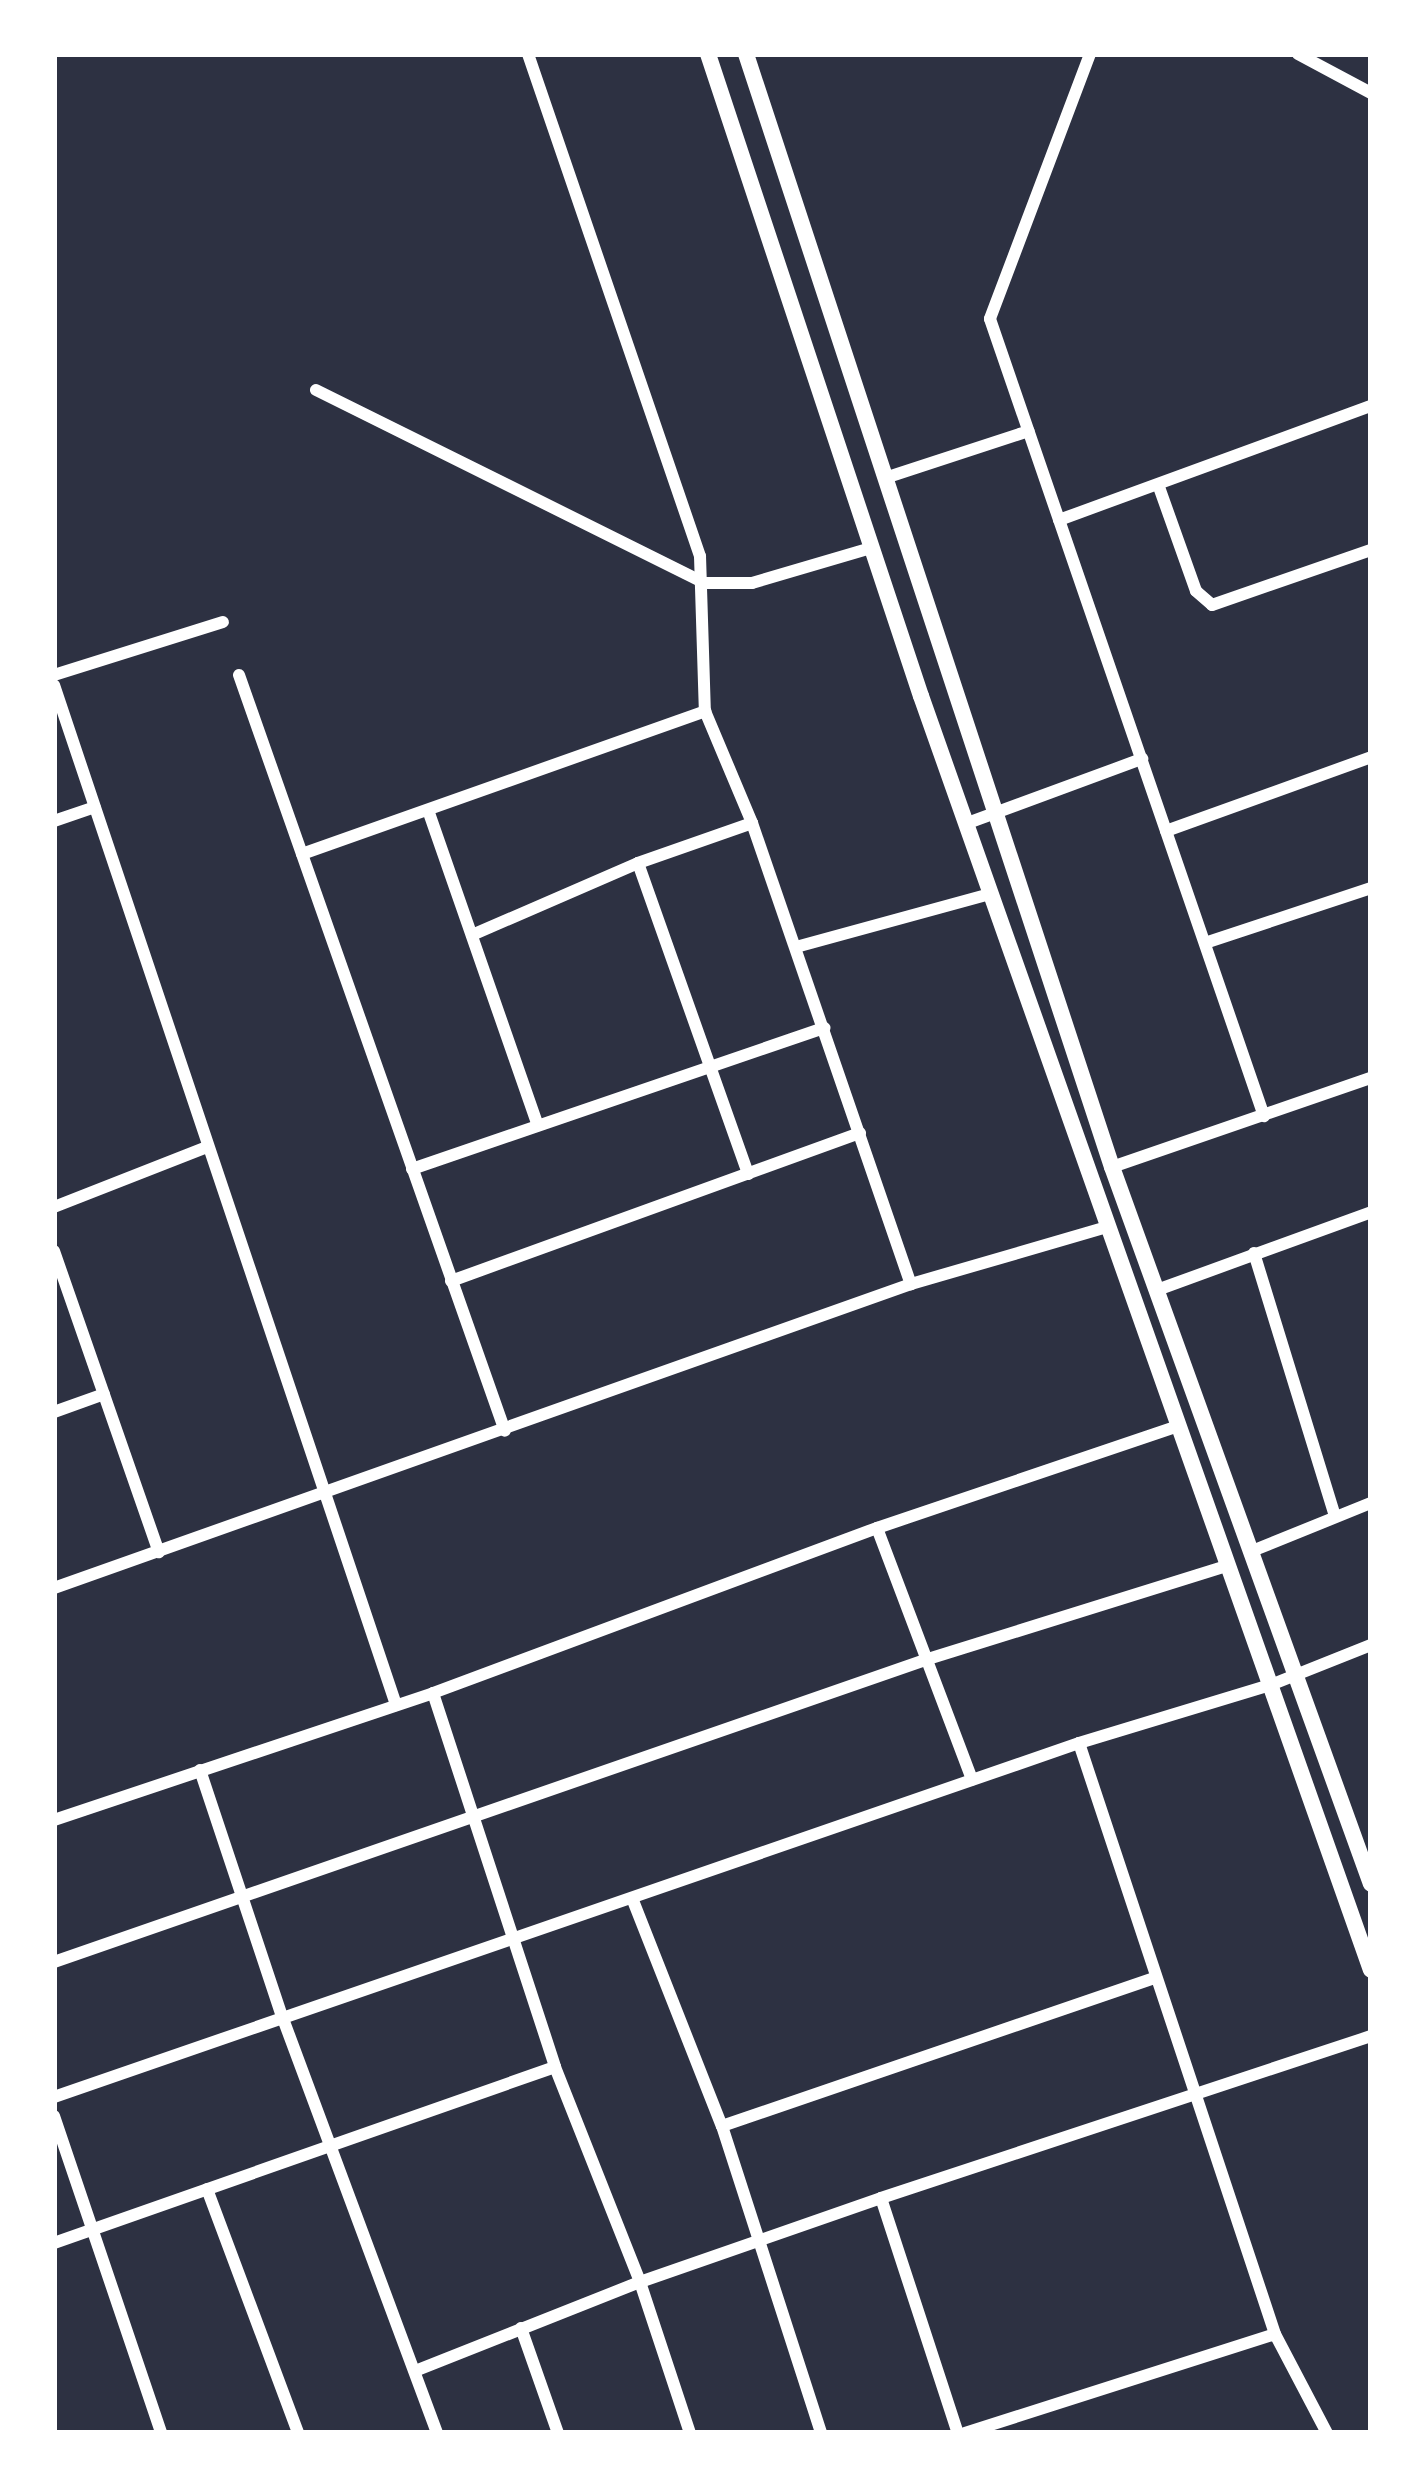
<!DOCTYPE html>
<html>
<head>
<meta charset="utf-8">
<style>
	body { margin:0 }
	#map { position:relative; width:1425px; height:2487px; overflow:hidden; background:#2d3142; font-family:Quicksand,sans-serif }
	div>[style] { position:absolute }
	.minor>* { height:12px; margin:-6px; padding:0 6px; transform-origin:6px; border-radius:6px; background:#fff }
	.tertiary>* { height:16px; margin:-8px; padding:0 8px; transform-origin:8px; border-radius:8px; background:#fff }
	span { translate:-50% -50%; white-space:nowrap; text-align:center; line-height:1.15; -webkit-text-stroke:12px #fff; paint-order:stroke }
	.frame { position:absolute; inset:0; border:57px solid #fff; pointer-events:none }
</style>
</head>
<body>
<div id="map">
	<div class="minor">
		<i style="left:528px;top:54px;width:531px;rotate:71.09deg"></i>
		<i style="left:700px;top:556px;width:155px;rotate:88.2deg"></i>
		<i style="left:705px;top:711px;width:121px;rotate:67.2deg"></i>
		<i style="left:752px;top:823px;width:488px;rotate:71deg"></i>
		<i style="left:1090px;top:54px;width:283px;rotate:110.7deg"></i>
		<i style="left:990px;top:319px;width:843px;rotate:71.03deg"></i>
		<i style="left:1298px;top:54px;width:83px;rotate:28.1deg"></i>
		<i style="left:316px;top:390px;width:433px;rotate:26.4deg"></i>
		<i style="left:704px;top:583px;width:48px"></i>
		<i style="left:752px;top:583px;width:124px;rotate:-16.4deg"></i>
		<i style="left:885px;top:478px;width:151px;rotate:-18.1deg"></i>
		<i style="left:1159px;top:487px;width:110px;rotate:70.4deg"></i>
		<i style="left:1196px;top:591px;width:21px;rotate:41deg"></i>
		<i style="left:1212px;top:605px;width:168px;rotate:-19.1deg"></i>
		<i style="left:1059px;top:520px;width:332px;rotate:-20.1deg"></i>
		<i style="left:54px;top:675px;width:177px;rotate:-17.4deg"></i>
		<i style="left:239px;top:675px;width:801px;rotate:70.62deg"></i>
		<i style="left:54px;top:685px;width:1076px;rotate:71.46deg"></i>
		<i style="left:428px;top:810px;width:334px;rotate:70.8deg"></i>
		<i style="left:54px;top:821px;width:43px;rotate:-18.9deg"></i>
		<i style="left:965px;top:824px;width:189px;rotate:-20.2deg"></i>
		<i style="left:1166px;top:831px;width:218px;rotate:-19.8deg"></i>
		<i style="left:302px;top:854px;width:428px;rotate:-19.5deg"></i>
		<i style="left:638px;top:863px;width:330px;rotate:70.5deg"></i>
		<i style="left:472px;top:935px;width:181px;rotate:-23.4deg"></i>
		<i style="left:638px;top:863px;width:121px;rotate:-19.3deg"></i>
		<i style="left:1205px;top:943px;width:175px;rotate:-18.3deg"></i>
		<i style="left:796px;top:947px;width:201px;rotate:-15.3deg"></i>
		<i style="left:1112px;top:1167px;width:274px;rotate:-19deg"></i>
		<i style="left:412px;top:1169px;width:436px;rotate:-18.9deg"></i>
		<i style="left:54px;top:1207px;width:164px;rotate:-21.4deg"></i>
		<i style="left:54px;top:1251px;width:319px;rotate:70.8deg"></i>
		<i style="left:1254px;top:1253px;width:275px;rotate:72.9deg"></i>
		<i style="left:451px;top:1281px;width:435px;rotate:-19.9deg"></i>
		<i style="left:1157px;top:1290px;width:228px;rotate:-20deg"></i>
		<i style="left:54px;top:1412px;width:53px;rotate:-19.8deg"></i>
		<i style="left:877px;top:1528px;width:269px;rotate:69.3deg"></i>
		<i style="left:1252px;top:1551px;width:128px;rotate:-22deg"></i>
		<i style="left:54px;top:1588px;width:909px;rotate:-19.53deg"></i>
		<i style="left:911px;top:1284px;width:204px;rotate:-16.2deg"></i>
		<i style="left:433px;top:1693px;width:393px;rotate:71.9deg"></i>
		<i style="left:555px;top:2067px;width:231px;rotate:68.4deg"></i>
		<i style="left:640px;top:2282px;width:159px;rotate:71.7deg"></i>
		<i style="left:1079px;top:1743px;width:623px;rotate:71.65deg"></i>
		<i style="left:1275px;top:2334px;width:112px;rotate:62.3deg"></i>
		<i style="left:200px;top:1770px;width:259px;rotate:71.6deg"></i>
		<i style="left:282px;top:2016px;width:445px;rotate:69.6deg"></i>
		<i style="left:54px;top:1820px;width:400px;rotate:-18.5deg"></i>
		<i style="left:433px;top:1693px;width:474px;rotate:-20.4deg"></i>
		<i style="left:877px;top:1528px;width:318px;rotate:-18.7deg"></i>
		<i style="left:632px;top:1898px;width:245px;rotate:68.5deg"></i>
		<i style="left:722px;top:2126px;width:323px;rotate:72.1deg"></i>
		<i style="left:54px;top:1962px;width:925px;rotate:-19.12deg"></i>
		<i style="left:928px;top:1659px;width:315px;rotate:-17.3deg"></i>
		<i style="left:54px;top:2097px;width:1084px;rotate:-19.05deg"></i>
		<i style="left:1079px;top:1743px;width:203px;rotate:-16.9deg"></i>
		<i style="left:1273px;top:1684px;width:105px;rotate:-21.7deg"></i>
		<i style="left:54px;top:2116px;width:335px;rotate:71.3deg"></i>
		<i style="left:722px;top:2126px;width:457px;rotate:-18.9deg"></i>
		<i style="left:207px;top:2189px;width:260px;rotate:69.5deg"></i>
		<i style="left:881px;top:2198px;width:247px;rotate:71.9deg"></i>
		<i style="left:54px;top:2243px;width:531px;rotate:-19.36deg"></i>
		<i style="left:521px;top:2328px;width:111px;rotate:70.6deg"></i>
		<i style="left:415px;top:2371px;width:242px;rotate:-21.6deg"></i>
		<i style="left:640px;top:2282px;width:255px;rotate:-19.2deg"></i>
		<i style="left:881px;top:2198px;width:516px;rotate:-18.29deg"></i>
		<i style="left:965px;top:2433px;width:325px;rotate:-17.7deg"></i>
	</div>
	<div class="tertiary">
		<i style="left:708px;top:54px;width:676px;rotate:71.65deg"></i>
		<i style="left:921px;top:696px;width:1351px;rotate:70.55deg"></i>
		<i style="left:746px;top:54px;width:1172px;rotate:71.8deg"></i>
		<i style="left:1112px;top:1167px;width:762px;rotate:70.14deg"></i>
	</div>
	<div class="frame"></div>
</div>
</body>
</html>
